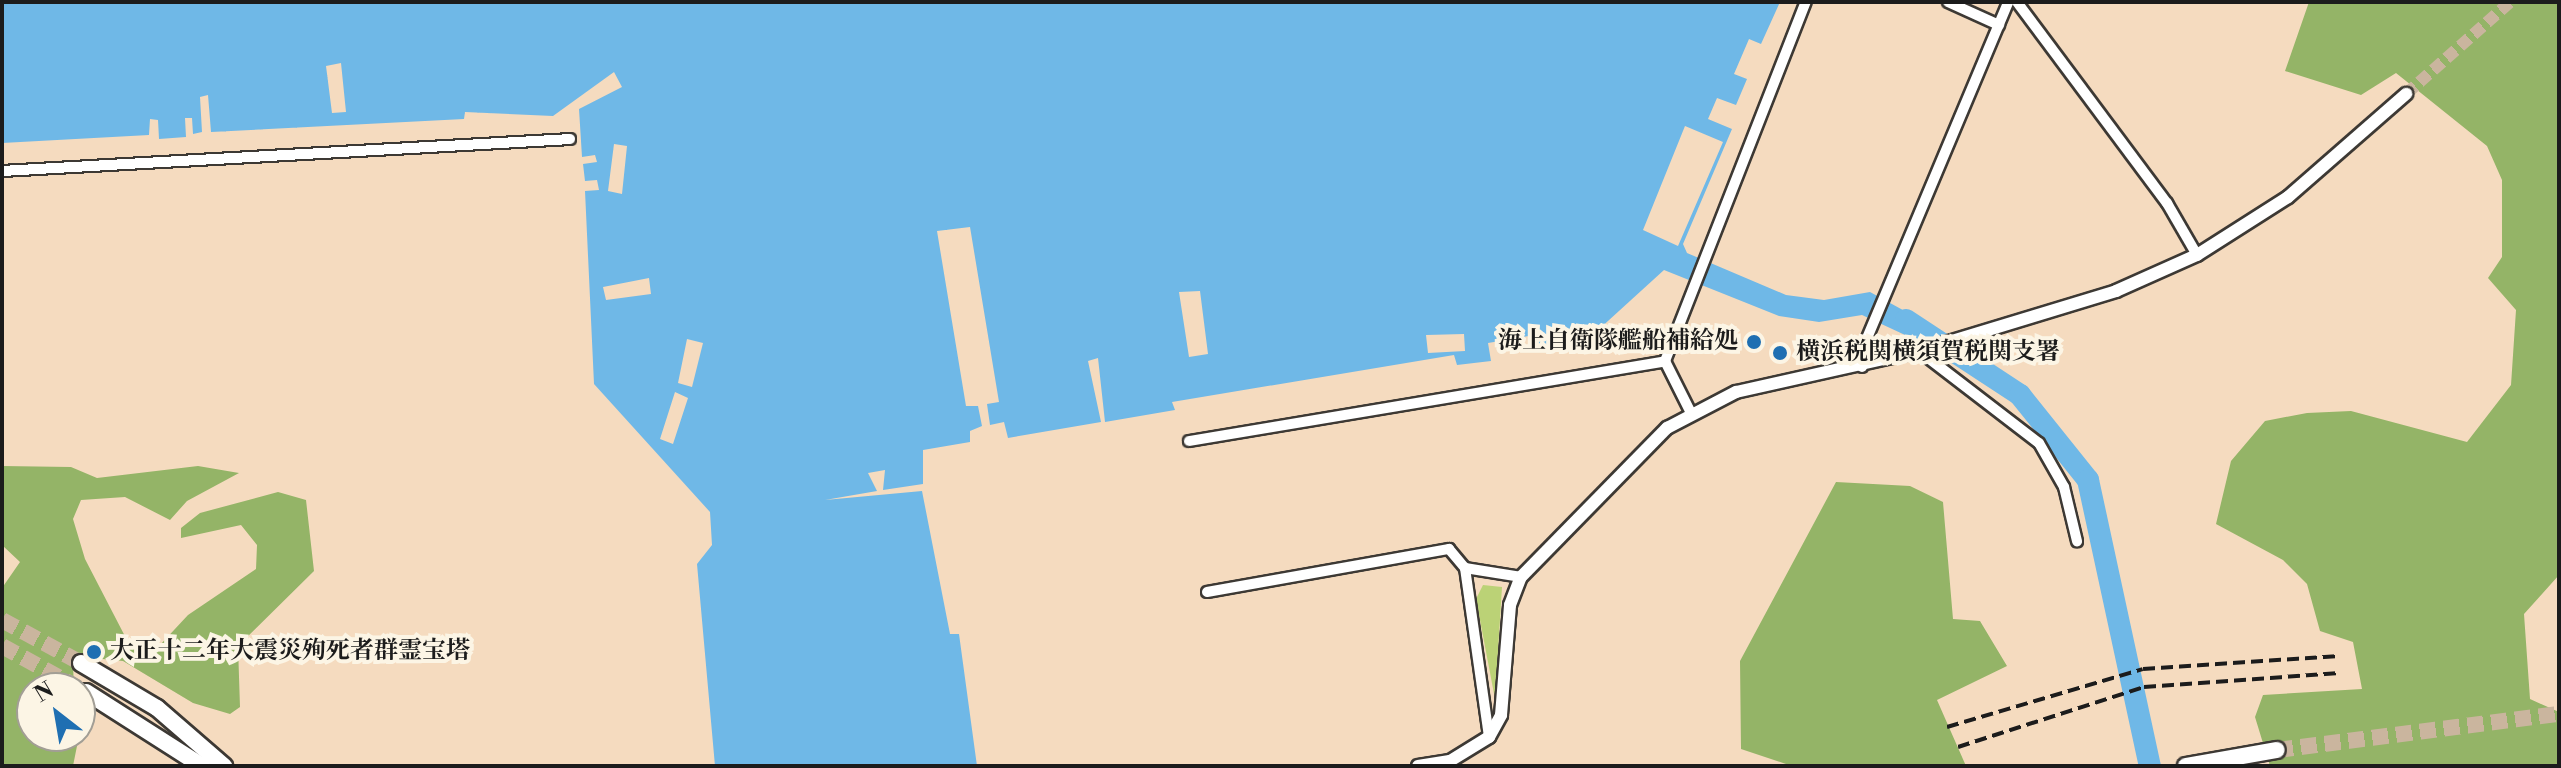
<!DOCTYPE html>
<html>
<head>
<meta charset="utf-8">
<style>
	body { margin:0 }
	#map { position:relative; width:2561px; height:768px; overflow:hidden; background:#f5dbbf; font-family:"Libre Bodoni","Noto Serif JP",serif }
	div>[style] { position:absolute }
	.green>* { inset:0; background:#bbd276 }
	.forest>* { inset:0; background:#94b467 }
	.water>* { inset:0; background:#6fb8e7 }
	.river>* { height:22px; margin:-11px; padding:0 11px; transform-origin:11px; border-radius:11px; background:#6fb8e7 }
	.tertiary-tunnel>* { height:12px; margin-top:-6px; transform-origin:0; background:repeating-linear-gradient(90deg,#cab59e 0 12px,transparent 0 18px) }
	.trunk-tunnel>* { height:16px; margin-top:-8px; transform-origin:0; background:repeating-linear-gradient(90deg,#cab59e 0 16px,transparent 0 24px) }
	.roads { filter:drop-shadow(2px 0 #3d3934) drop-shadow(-2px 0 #3d3934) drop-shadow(0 2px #3d3934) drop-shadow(0 -2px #3d3934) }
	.minor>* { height:10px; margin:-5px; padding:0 5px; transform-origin:5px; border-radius:5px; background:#fff }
	.tertiary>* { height:12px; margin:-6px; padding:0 6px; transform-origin:6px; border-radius:6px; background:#fff }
	.trunk>* { height:16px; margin:-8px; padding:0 8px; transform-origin:8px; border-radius:8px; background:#fff }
	.rail>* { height:4px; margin-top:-2px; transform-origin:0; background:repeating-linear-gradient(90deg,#1c1c1c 0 12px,transparent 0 18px) }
	.dots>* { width:22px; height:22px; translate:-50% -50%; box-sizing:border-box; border:4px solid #fcf5e5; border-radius:50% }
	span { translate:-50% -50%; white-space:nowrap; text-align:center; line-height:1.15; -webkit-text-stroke:8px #fcf5e5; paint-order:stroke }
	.poi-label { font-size:24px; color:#1c1c1c; font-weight:700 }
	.right { translate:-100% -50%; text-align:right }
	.left { translate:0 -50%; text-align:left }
	.frame { position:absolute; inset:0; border:4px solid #1c1c1c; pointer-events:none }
	.north { position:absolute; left:16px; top:672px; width:80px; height:80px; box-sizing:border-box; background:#fcf5e5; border:2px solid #a29e95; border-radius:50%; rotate:329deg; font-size:22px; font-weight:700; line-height:32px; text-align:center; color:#1c1c1c }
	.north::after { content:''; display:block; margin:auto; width:28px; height:36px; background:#1f6fb2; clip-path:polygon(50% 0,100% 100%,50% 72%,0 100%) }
</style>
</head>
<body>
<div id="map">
	<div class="green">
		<i style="clip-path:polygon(1483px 585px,1502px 587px,1495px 699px,1476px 599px)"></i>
	</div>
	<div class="forest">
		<i style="clip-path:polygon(2309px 2px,2559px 2px,2559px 575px,2524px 614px,2530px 699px,2559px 712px,2559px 766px,2270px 766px,2255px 717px,2263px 695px,2362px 689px,2353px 642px,2320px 631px,2307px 584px,2283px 560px,2216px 524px,2231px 461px,2265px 421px,2307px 413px,2351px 411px,2467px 442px,2511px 385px,2516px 310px,2488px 278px,2502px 257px,2502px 180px,2487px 146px,2396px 73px,2361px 95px,2285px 71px)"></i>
		<i style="clip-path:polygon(2px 466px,71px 467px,97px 478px,198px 466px,239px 473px,187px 501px,170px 520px,125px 497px,81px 500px,73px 519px,85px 559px,129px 644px,160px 645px,188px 615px,256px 569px,257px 545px,241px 525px,181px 538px,181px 528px,200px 513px,278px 492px,306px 500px,314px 571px,238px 646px,240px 707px,230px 714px,193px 703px,123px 661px,82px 657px,73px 665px,74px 688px,32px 688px,32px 736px,79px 736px,73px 766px,2px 766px,2px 588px,20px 562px,2px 545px)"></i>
		<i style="clip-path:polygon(1836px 482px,1910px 486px,1943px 502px,1953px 619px,1980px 621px,2007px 666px,1937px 700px,1966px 766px,1792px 766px,1741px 749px,1740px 661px)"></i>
	</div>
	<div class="water">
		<i style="clip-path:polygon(evenodd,2px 2px,1780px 2px,1761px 44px,1749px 39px,1734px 74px,1747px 79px,1736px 105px,1717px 98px,1708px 119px,1732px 129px,1683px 244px,1687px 253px,1786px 295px,1824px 300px,1870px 292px,1943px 332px,1918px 341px,1862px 315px,1819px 322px,1779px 316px,1664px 270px,1597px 331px,1600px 351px,1532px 352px,1529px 336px,1488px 343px,1491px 361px,1457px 365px,1454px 355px,1172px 402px,1175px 410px,1105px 422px,1098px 358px,1088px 361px,1101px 422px,1008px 438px,1004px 422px,990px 425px,987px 404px,999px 402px,970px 227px,937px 231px,966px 406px,978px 406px,982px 426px,970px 431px,970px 442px,923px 450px,923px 484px,883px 490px,885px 470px,868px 473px,877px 491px,825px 500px,922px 491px,950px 634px,959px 634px,977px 766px,715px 766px,697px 564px,712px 545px,710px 512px,594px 384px,585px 191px,599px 190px,597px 180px,585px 181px,583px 164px,597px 162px,595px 155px,582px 157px,579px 109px,622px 87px,614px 72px,553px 116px,465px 112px,464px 119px,211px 132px,208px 95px,200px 97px,202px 132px,193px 134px,192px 118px,185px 118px,186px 137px,159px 139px,158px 120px,150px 119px,149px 135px,2px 143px,2px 2px,341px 63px,346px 112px,332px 113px,326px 66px,341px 63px,2px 2px,1685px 126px,1723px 142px,1678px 246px,1643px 230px,1685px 126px,2px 2px,614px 144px,627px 146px,622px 194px,608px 191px,614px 144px,2px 2px,649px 278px,651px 294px,606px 300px,603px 287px,649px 278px,2px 2px,1200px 291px,1208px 354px,1189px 357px,1179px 292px,1200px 291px,2px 2px,1464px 334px,1465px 351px,1428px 353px,1426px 335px,1464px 334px,2px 2px,687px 339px,703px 343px,692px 387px,678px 383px,687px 339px,2px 2px,675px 392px,688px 398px,673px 444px,660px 439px,675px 392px)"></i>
	</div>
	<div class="river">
		<i style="left:1906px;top:320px;width:136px;rotate:33.3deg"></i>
		<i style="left:2020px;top:395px;width:109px;rotate:51.3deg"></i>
		<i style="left:2088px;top:480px;width:293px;rotate:77.8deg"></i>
	</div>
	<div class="tertiary-tunnel">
		<i style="left:2406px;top:94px;width:139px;rotate:-41.5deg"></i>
	</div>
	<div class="trunk-tunnel">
		<i style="left:2px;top:620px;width:90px;rotate:28.6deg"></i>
		<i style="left:2px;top:646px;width:87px;rotate:28.9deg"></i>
		<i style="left:2277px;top:750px;width:284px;rotate:-7.3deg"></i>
	</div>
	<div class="roads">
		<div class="minor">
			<i style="left:1948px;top:2px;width:56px;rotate:24.3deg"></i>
			<i style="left:2017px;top:2px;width:251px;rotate:53.3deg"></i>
			<i style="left:2167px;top:203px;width:60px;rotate:60deg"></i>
			<i style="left:2px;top:171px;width:569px;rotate:-3.22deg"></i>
			<i style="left:1919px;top:351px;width:151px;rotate:37.5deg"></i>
			<i style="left:2039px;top:443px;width:51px;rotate:60.4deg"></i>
			<i style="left:2064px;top:487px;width:56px;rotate:76.5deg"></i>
			<i style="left:1862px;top:367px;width:17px;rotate:-90deg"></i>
			<i style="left:1862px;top:350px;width:377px;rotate:-67.2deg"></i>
			<i style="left:1691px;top:413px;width:58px;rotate:-116.6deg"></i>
			<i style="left:1665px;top:361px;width:386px;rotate:-68.6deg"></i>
			<i style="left:1189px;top:441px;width:483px;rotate:-9.5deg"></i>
			<i style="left:1465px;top:568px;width:171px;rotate:81.9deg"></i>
			<i style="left:1207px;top:592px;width:246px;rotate:-10.1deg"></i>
			<i style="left:1449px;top:549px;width:25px;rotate:50deg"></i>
			<i style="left:1465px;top:568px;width:57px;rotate:9.1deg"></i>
		</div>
		<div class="tertiary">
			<i style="left:1418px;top:766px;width:32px;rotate:-9deg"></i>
			<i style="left:1450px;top:761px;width:46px;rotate:-31.6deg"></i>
			<i style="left:1489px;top:737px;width:25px;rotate:-61deg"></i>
			<i style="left:1501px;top:715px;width:110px;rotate:-85.3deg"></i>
			<i style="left:1510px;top:605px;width:30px;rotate:-69deg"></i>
			<i style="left:1521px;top:577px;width:209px;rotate:-45.6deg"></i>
			<i style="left:1667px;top:428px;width:78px;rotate:-27.6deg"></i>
			<i style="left:1736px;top:392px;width:188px;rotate:-12.6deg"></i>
			<i style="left:1919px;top:351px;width:206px;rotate:-16.9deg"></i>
			<i style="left:2116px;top:291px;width:89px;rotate:-24deg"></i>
			<i style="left:2197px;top:255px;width:108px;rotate:-32.5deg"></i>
			<i style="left:2288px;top:197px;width:157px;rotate:-41.1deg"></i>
		</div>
		<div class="trunk">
			<i style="left:81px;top:663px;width:88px;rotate:30.6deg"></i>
			<i style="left:157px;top:708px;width:89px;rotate:40.9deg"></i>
			<i style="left:86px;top:692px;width:138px;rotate:32.5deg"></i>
			<i style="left:2186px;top:766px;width:92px;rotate:-10deg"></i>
		</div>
	</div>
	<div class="rail">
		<i style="left:1947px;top:727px;width:204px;rotate:-16.5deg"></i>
		<i style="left:2143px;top:669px;width:197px;rotate:-3.8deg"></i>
		<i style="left:1958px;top:747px;width:195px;rotate:-17.9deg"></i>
		<i style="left:2144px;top:687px;width:196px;rotate:-4.1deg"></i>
	</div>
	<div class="dots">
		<i style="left:1754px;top:342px;background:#1f6fb2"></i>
		<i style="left:1780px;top:353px;background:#1f6fb2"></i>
		<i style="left:94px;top:652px;background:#1f6fb2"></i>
	</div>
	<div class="poi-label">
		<span class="right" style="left:1738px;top:342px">海上自衛隊艦船補給処</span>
		<span class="left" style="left:1796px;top:353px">横浜税関横須賀税関支署</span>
		<span class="left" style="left:110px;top:652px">大正十二年大震災殉死者群霊宝塔</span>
	</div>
	<div class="frame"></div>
	<div class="north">N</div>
</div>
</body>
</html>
